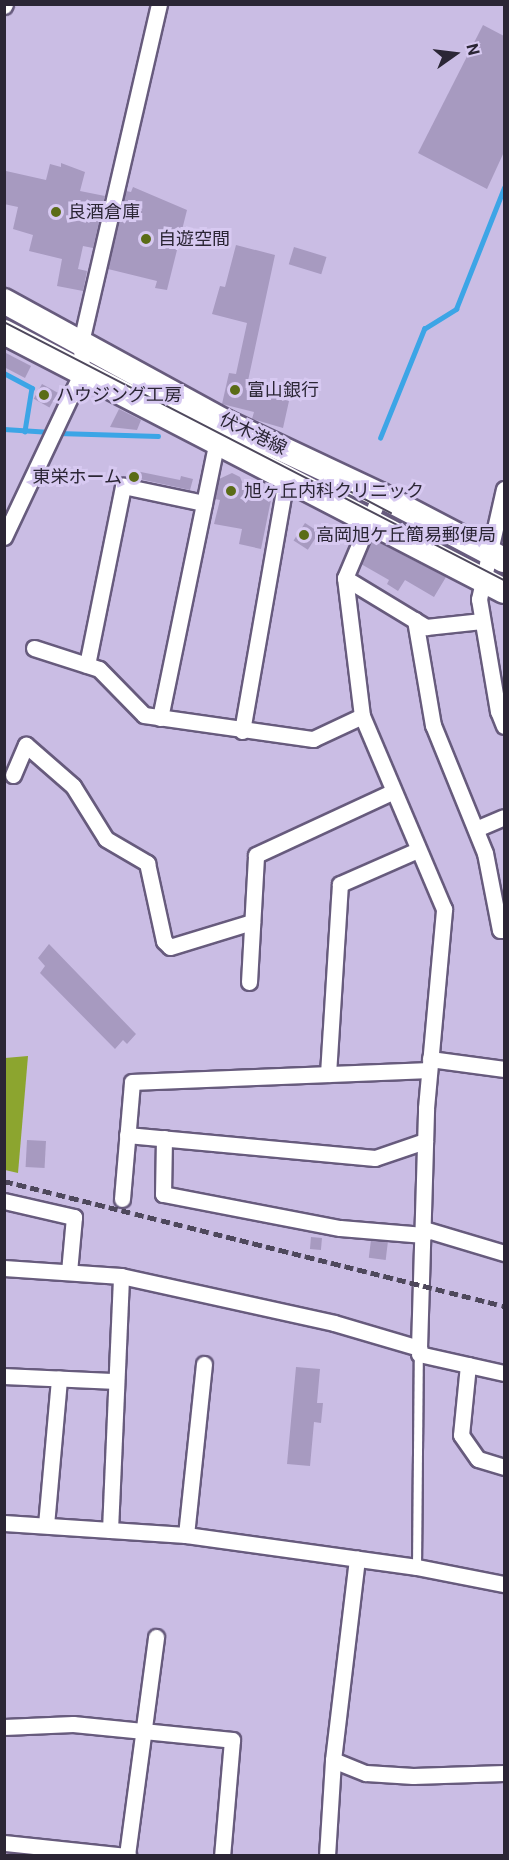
<!DOCTYPE html>
<html>
<head>
<meta charset="utf-8">
<style>
	body { margin:0 }
	#map { position:relative; width:509px; height:1860px; overflow:hidden; background:#cabde4; font-family:Roboto,"Noto Sans JP",sans-serif }
	div>[style] { position:absolute }
	.green>* { inset:0; background:#8ca52f }
	.stream>* { height:4.5px; margin:-2.25px; padding:0 2.25px; transform-origin:2.25px; border-radius:2.25px; background:#3ca5e6 }
	.building>* { inset:0; background:#a79ac0; transform-origin:0 0 }
	.roads { filter:drop-shadow(2px 0 #675b7d) drop-shadow(-2px 0 #675b7d) drop-shadow(0 2px #675b7d) drop-shadow(0 -2px #675b7d) }
	.service>* { height:8px; margin:-4px; padding:0 4px; transform-origin:4px; border-radius:4px; background:#fff }
	.minor>* { height:15px; margin:-7.5px; padding:0 7.5px; transform-origin:7.5px; border-radius:7.5px; background:#fff }
	.primary>* { height:24px; margin:-12px; padding:0 12px; transform-origin:12px; border-radius:12px; background:#fff }
	.tram>* { height:1.5px; margin:-0.75px; padding:0 0.75px; transform-origin:0.75px; border-radius:0.75px; background:#4e485c }
	.rail>* { height:4.5px; margin-top:-2.25px; transform-origin:0; background:repeating-linear-gradient(90deg,#4e485c 0 9px,transparent 0 13.5px) }
	.dots>* { width:16px; height:16px; translate:-50% -50%; box-sizing:border-box; border:3px solid #d7c9f1; border-radius:50% }
	span { translate:-50% -50%; white-space:nowrap; text-align:center; line-height:1.15; -webkit-text-stroke:6px #d7c9f1; paint-order:stroke }
	.poi-label { font-size:18px; color:#2b2635 }
	.left { translate:0 -50%; text-align:left }
	.right { translate:-100% -50%; text-align:right }
	.street-label { font-size:18px; color:#2b2635 }
	.frame { position:absolute; inset:0; border:6px solid #2b2635; pointer-events:none }
	.north { position:absolute; left:425px; top:24px; width:60px; height:60px; -webkit-text-stroke:4px #d7c9f1; paint-order:stroke; rotate:76deg; font-size:16px; font-weight:700; line-height:24px; text-align:center; color:#2b2635 }
	.north::after { content:''; display:block; margin:auto; width:21px; height:27px; background:#2b2635; clip-path:polygon(50% 0,100% 100%,50% 72%,0 100%) }
</style>
</head>
<body>
<div id="map">
	<div class="green">
		<i style="clip-path:polygon(28px 1056px,18px 1173px,5px 1170px,5px 1058px)"></i>
	</div>
	<div class="stream">
		<i style="left:4px;top:373px;width:32px;rotate:28deg"></i>
		<i style="left:32px;top:388px;width:44px;rotate:99.2deg"></i>
		<i style="left:4px;top:429px;width:46px;rotate:3.7deg"></i>
		<i style="left:58px;top:433px;width:100px;rotate:1.7deg"></i>
		<i style="left:380px;top:438px;width:118px;rotate:-68deg"></i>
		<i style="left:424px;top:329px;width:38px;rotate:-32deg"></i>
		<i style="left:456px;top:309px;width:130px;rotate:-68.4deg"></i>
	</div>
	<div class="building">
		<i style="clip-path:polygon(483px 25px,504px 36px,504px 152px,487px 189px,418px 153px)"></i>
		<i style="clip-path:polygon(61px 163px,85px 172px,80px 191px,105px 196px,93px 248px,83px 246px,78px 269px,87px 271px,83px 291px,57px 286px,62px 259px,29px 251px,33px 235px,13px 229px,18px 207px,4px 204px,6px 171px,46px 180px,50px 164px,61px 167px)"></i>
		<i style="clip-path:polygon(133px 187px,187px 210px,167px 290px,155px 288px,157px 281px,108px 269px,126px 191px,131px 192px)"></i>
		<i style="clip-path:polygon(236px 245px,275px 255px,246px 390px,289px 401px,283px 428px,252px 419px,254px 412px,222px 404px,229px 373px,236px 374px,247px 323px,212px 314px,220px 286px,225px 287px)"></i>
		<i style="left:294px;top:247px;width:34px;height:18px;rotate:17deg"></i>
		<i style="clip-path:polygon(4px 352px,31px 366px,25px 378px,4px 367px)"></i>
		<i style="left:42px;top:384px;width:18px;height:17px;rotate:29deg"></i>
		<i style="clip-path:polygon(119px 409px,141px 420px,137px 430px,110px 427px)"></i>
		<i style="clip-path:polygon(131px 470px,180px 480px,181px 476px,193px 479px,190px 490px,130px 477px)"></i>
		<i style="clip-path:polygon(232px 473px,240px 477px,245px 489px,272px 495px,261px 549px,239px 544px,242px 529px,214px 524px,220px 500px,215px 499px,219px 479px)"></i>
		<i style="left:305px;top:523px;width:17px;height:21px;rotate:33deg"></i>
		<i style="clip-path:polygon(372px 539px,446px 577px,434px 597px,405px 580px,398px 591px,387px 584px,389px 580px,361px 564px)"></i>
		<i style="clip-path:polygon(49px 944px,136px 1034px,127px 1044px,123px 1040px,115px 1049px,40px 973px,45px 966px,38px 958px)"></i>
		<i style="left:27px;top:1140px;width:19px;height:27px;rotate:3deg"></i>
		<i style="left:311px;top:1237px;width:11px;height:12px;rotate:5deg"></i>
		<i style="left:371px;top:1240px;width:17px;height:18px;rotate:7deg"></i>
		<i style="clip-path:polygon(296px 1367px,320px 1369px,317px 1403px,323px 1403px,321px 1423px,314px 1422px,310px 1466px,287px 1464px)"></i>
	</div>
	<div class="roads">
		<div class="service">
			<i style="left:417px;top:1567px;width:214px;rotate:-89.5deg"></i>
		</div>
		<div class="minor">
			<i style="left:4px;top:6px;width:2px;rotate:-63deg"></i>
			<i style="left:504px;top:489px;width:113px;rotate:102.8deg"></i>
			<i style="left:479px;top:599px;width:114px;rotate:80.4deg"></i>
			<i style="left:498px;top:711px;width:16px;rotate:68deg"></i>
			<i style="left:4px;top:537px;width:183px;rotate:-64.7deg"></i>
			<i style="left:82px;top:372px;width:30px;rotate:-92deg"></i>
			<i style="left:81px;top:342px;width:347px;rotate:-77deg"></i>
			<i style="left:345px;top:578px;width:95px;rotate:31.2deg"></i>
			<i style="left:426px;top:627px;width:56px;rotate:-6.1deg"></i>
			<i style="left:415px;top:620px;width:107px;rotate:80.3deg"></i>
			<i style="left:433px;top:725px;width:138px;rotate:67.9deg"></i>
			<i style="left:485px;top:853px;width:78px;rotate:79deg"></i>
			<i style="left:500px;top:930px;width:4px"></i>
			<i style="left:34px;top:648px;width:68px;rotate:17.9deg"></i>
			<i style="left:99px;top:669px;width:64px;rotate:45.6deg"></i>
			<i style="left:144px;top:715px;width:171px;rotate:8.1deg"></i>
			<i style="left:313px;top:739px;width:54px;rotate:-25.1deg"></i>
			<i style="left:87px;top:665px;width:183px;rotate:-78.6deg"></i>
			<i style="left:123px;top:486px;width:83px;rotate:11.9deg"></i>
			<i style="left:160px;top:718px;width:280px;rotate:-78.4deg"></i>
			<i style="left:242px;top:731px;width:255px;rotate:-80.1deg"></i>
			<i style="left:13px;top:775px;width:33px;rotate:-67deg"></i>
			<i style="left:26px;top:745px;width:62px;rotate:41.1deg"></i>
			<i style="left:73px;top:786px;width:62px;rotate:58.1deg"></i>
			<i style="left:106px;top:839px;width:48px;rotate:30.3deg"></i>
			<i style="left:147px;top:863px;width:80px;rotate:77.7deg"></i>
			<i style="left:164px;top:941px;width:8px;rotate:45deg"></i>
			<i style="left:170px;top:947px;width:86px;rotate:-17deg"></i>
			<i style="left:476px;top:829px;width:30px;rotate:-23deg"></i>
			<i style="left:249px;top:982px;width:127px;rotate:-86.8deg"></i>
			<i style="left:256px;top:855px;width:150px;rotate:-24.9deg"></i>
			<i style="left:430px;top:1059px;width:75px;rotate:7.7deg"></i>
			<i style="left:328px;top:1074px;width:190px;rotate:-86.4deg"></i>
			<i style="left:340px;top:884px;width:85px;rotate:-23.6deg"></i>
			<i style="left:127px;top:1135px;width:249px;rotate:5.3deg"></i>
			<i style="left:375px;top:1158px;width:53px;rotate:-18.8deg"></i>
			<i style="left:164px;top:1138px;width:56px;rotate:91deg"></i>
			<i style="left:163px;top:1194px;width:180px;rotate:10.9deg"></i>
			<i style="left:340px;top:1228px;width:84px;rotate:4.8deg"></i>
			<i style="left:122px;top:1199px;width:117px;rotate:-85.1deg"></i>
			<i style="left:132px;top:1082px;width:297px;rotate:-2.3deg"></i>
			<i style="left:4px;top:1201px;width:72px;rotate:12.9deg"></i>
			<i style="left:74px;top:1217px;width:55px;rotate:95.2deg"></i>
			<i style="left:424px;top:1229px;width:84px;rotate:16.7deg"></i>
			<i style="left:4px;top:1268px;width:117px;rotate:3.9deg"></i>
			<i style="left:121px;top:1276px;width:218px;rotate:12.4deg"></i>
			<i style="left:334px;top:1323px;width:89px;rotate:16.4deg"></i>
			<i style="left:419px;top:1348px;width:240px;rotate:-88.3deg"></i>
			<i style="left:426px;top:1108px;width:200px;rotate:-84.8deg"></i>
			<i style="left:444px;top:909px;width:210px;rotate:-113deg"></i>
			<i style="left:362px;top:716px;width:139px;rotate:-97deg"></i>
			<i style="left:345px;top:578px;width:90px;rotate:-67.1deg"></i>
			<i style="left:419px;top:1354px;width:87px;rotate:12.6deg"></i>
			<i style="left:468px;top:1365px;width:70px;rotate:95.7deg"></i>
			<i style="left:461px;top:1435px;width:29px;rotate:55deg"></i>
			<i style="left:478px;top:1459px;width:27px;rotate:17deg"></i>
			<i style="left:4px;top:1376px;width:111px;rotate:2.6deg"></i>
			<i style="left:4px;top:1523px;width:182px;rotate:3.8deg"></i>
			<i style="left:186px;top:1535px;width:233px;rotate:7.9deg"></i>
			<i style="left:417px;top:1567px;width:89px;rotate:11.1deg"></i>
			<i style="left:46px;top:1525px;width:147px;rotate:-84.9deg"></i>
			<i style="left:110px;top:1530px;width:254px;rotate:-87.5deg"></i>
			<i style="left:186px;top:1535px;width:172px;rotate:-84deg"></i>
			<i style="left:4px;top:1727px;width:69px;rotate:-2.5deg"></i>
			<i style="left:73px;top:1724px;width:160px;rotate:5.7deg"></i>
			<i style="left:232px;top:1740px;width:116px;rotate:94.9deg"></i>
			<i style="left:333px;top:1760px;width:35px;rotate:22deg"></i>
			<i style="left:366px;top:1773px;width:47px;rotate:3.7deg"></i>
			<i style="left:413px;top:1776px;width:91px;rotate:-1.9deg"></i>
			<i style="left:4px;top:1843px;width:125px;rotate:6deg"></i>
			<i style="left:127px;top:1855px;width:220px;rotate:-82.4deg"></i>
			<i style="left:327px;top:1856px;width:96px;rotate:-86.4deg"></i>
			<i style="left:333px;top:1760px;width:203px;rotate:-83.2deg"></i>
		</div>
		<div class="primary">
			<i style="left:4px;top:301px;width:254px;rotate:28.7deg"></i>
			<i style="left:227px;top:423px;width:169px;rotate:25.2deg"></i>
			<i style="left:380px;top:495px;width:140px;rotate:27.7deg"></i>
			<i style="left:4px;top:332px;width:563px;rotate:27.38deg"></i>
		</div>
	</div>
	<div class="tram">
		<i style="left:4px;top:322px;width:563px;rotate:27.29deg"></i>
		<i style="left:338px;top:485px;width:60px;rotate:27.8deg"></i>
	</div>
	<div class="rail">
		<i style="left:4px;top:1181px;width:515px;rotate:14.04deg"></i>
	</div>
	<div class="dots">
		<i style="left:56px;top:212px;background:#5b6c17"></i>
		<i style="left:146px;top:239px;background:#5b6c17"></i>
		<i style="left:235px;top:390px;background:#5b6c17"></i>
		<i style="left:44px;top:395px;background:#5b6c17"></i>
		<i style="left:134px;top:477px;background:#5b6c17"></i>
		<i style="left:231px;top:491px;background:#5b6c17"></i>
		<i style="left:304px;top:535px;background:#5b6c17"></i>
	</div>
	<div class="poi-label">
		<span class="left" style="left:68px;top:212px">良酒倉庫</span>
		<span class="left" style="left:158px;top:239px">自遊空間</span>
		<span class="left" style="left:247px;top:390px">富山銀行</span>
		<span class="left" style="left:56px;top:395px">ハウジング工房</span>
		<span class="right" style="left:122px;top:477px">東栄ホーム</span>
		<span class="left" style="left:244px;top:491px">旭ヶ丘内科クリニック</span>
		<span class="left" style="left:316px;top:535px">高岡旭ケ丘簡易郵便局</span>
	</div>
	<div class="street-label">
		<span style="left:253px;top:434px;rotate:26deg">伏木港線</span>
	</div>
	<div class="frame"></div>
	<div class="north">N</div>
</div>
</body>
</html>
